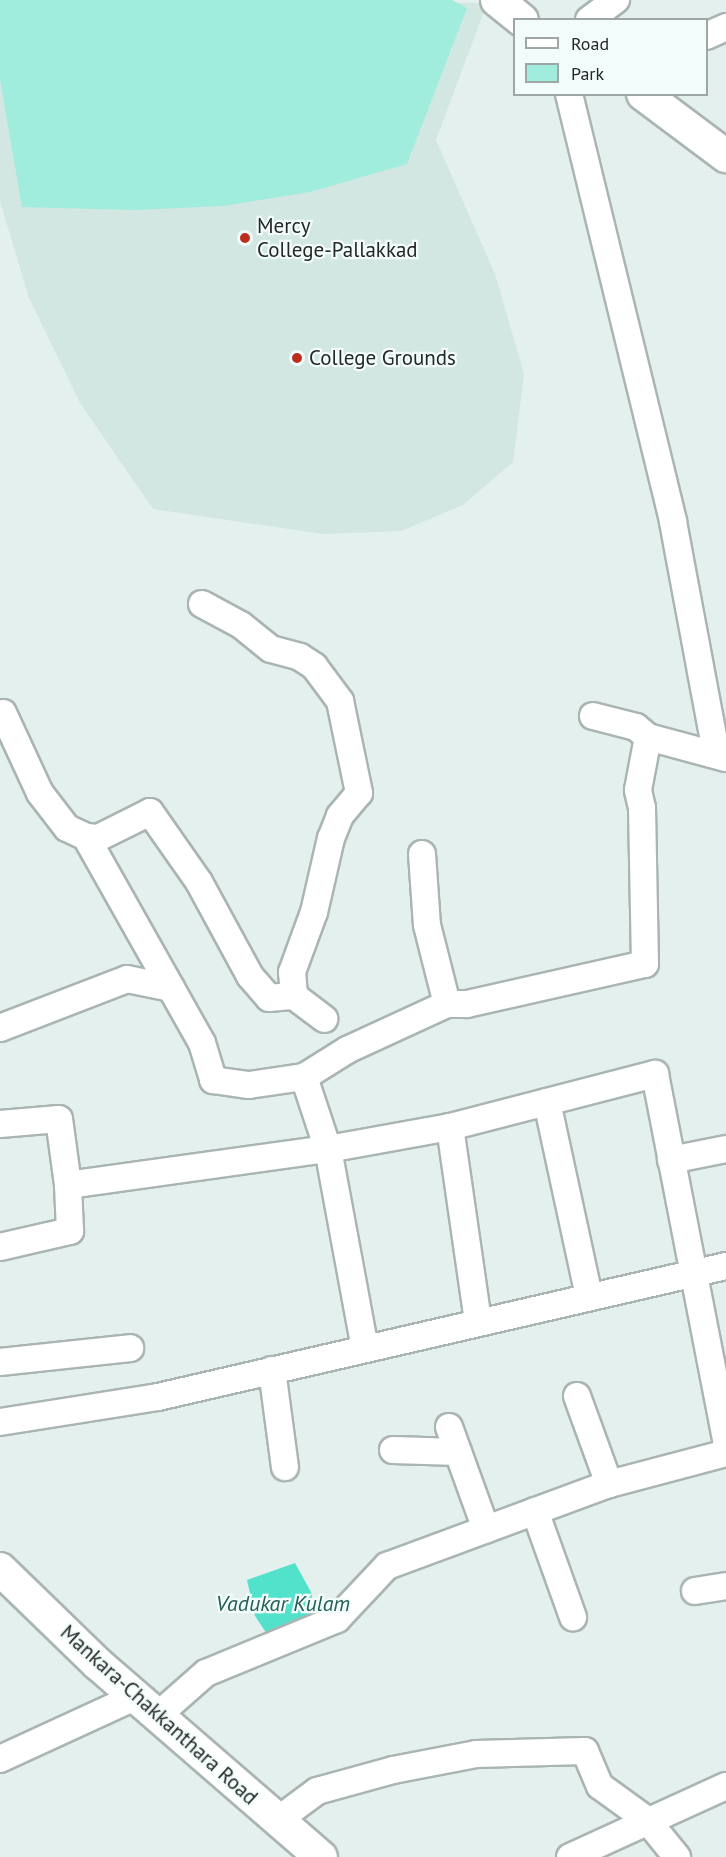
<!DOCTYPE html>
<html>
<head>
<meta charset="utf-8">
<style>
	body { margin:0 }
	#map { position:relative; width:726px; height:1857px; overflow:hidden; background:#e4f0ed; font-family:"PT Sans",sans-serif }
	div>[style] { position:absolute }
	.built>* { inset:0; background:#d2e6e2 }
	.green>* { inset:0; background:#a0ecdd }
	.water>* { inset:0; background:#52e2cb }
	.roads { filter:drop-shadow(2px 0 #aab5b3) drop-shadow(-2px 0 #aab5b3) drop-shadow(0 2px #aab5b3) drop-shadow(0 -2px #aab5b3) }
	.minor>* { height:26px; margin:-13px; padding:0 13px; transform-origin:13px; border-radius:13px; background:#fff }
	.major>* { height:32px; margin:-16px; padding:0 16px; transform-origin:16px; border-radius:16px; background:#fff }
	.dots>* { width:16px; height:16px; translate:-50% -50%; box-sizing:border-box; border:3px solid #f2fdfb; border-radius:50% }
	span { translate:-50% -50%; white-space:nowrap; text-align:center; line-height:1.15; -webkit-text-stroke:4.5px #f2fdfb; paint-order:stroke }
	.poi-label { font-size:21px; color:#232726 }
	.left { translate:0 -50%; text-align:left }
	.street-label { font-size:21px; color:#232726 }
	.water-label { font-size:22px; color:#255f55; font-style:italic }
	.legend { position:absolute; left:513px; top:18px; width:195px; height:78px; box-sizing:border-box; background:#f2fdfb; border:2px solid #9fa7a6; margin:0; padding:8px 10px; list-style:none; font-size:18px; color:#232726 }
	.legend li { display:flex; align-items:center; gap:12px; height:30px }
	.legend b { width:30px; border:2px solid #9fa7a6 }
</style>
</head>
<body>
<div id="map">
	<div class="built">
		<i style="clip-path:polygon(0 0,487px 3px,436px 140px,495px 274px,524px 374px,513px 462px,463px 505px,401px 531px,323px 534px,153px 509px,80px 403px,29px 298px,0 201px)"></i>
	</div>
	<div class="green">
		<i style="clip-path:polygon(0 0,452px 0,467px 8px,407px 164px,310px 192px,223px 206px,134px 210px,22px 207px,0 79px)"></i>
	</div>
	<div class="water">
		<i style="clip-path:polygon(295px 1563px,311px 1592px,319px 1627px,271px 1640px,255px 1616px,247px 1580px)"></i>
	</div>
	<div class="roads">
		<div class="minor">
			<i style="left:589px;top:20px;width:34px;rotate:-37deg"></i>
			<i style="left:706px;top:36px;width:22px;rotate:-24deg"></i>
			<i style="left:569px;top:94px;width:440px;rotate:76.3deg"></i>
			<i style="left:673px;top:522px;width:234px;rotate:79.4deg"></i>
			<i style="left:202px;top:604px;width:44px;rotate:28.3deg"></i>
			<i style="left:241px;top:625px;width:38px;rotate:39deg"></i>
			<i style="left:271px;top:649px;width:30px;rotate:15deg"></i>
			<i style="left:300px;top:657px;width:17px;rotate:33deg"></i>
			<i style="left:314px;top:666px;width:44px;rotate:53.4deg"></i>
			<i style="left:340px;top:701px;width:94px;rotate:78.3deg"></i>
			<i style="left:359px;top:793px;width:30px;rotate:130deg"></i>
			<i style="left:340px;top:816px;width:24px;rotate:112deg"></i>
			<i style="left:331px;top:838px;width:76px;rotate:102.9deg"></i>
			<i style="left:314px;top:912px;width:64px;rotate:110.1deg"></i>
			<i style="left:292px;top:972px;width:24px;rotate:85deg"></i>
			<i style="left:294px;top:996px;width:38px;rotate:37deg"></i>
			<i style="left:3px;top:713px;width:88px;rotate:65.2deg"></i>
			<i style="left:40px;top:793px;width:44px;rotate:52.4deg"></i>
			<i style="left:67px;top:828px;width:21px;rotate:25deg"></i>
			<i style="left:86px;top:837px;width:173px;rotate:60.6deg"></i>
			<i style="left:593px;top:716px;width:44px;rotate:14.3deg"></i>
			<i style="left:636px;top:727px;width:16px;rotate:40deg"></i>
			<i style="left:648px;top:737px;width:81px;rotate:15.1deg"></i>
			<i style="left:86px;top:837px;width:12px;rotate:5deg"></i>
			<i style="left:98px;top:838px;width:58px;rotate:-26.6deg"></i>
			<i style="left:150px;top:812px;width:85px;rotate:55deg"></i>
			<i style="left:199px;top:882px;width:107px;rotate:61.5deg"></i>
			<i style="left:250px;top:976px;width:29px;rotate:49deg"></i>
			<i style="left:269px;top:998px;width:25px;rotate:-5deg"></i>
			<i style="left:422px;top:854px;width:71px;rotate:86deg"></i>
			<i style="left:427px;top:925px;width:81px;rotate:75.8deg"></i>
			<i style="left:0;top:1028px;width:136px;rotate:-21.1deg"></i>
			<i style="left:127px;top:979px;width:45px;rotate:11.6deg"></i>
			<i style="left:171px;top:988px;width:63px;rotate:60.6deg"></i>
			<i style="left:202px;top:1043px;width:39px;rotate:73deg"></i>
			<i style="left:213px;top:1080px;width:36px;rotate:8deg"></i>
			<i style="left:249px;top:1085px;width:56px;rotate:-8.3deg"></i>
			<i style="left:304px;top:1077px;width:51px;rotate:-32.1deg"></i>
			<i style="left:347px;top:1050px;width:110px;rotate:-24.7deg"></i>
			<i style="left:447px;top:1004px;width:20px"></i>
			<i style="left:467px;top:1004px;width:182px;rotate:-12.7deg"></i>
			<i style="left:645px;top:964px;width:156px;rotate:-91.1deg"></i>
			<i style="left:642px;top:808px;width:18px;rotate:-103deg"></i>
			<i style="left:638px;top:790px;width:54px;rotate:-79.3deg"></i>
			<i style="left:304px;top:1077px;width:76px;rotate:71.6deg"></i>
			<i style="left:328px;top:1149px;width:203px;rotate:79.5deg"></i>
			<i style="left:547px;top:1102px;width:199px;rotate:77.8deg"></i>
			<i style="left:0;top:1124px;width:59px;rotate:-4.8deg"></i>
			<i style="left:59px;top:1119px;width:67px;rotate:82.2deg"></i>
			<i style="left:450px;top:1127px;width:197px;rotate:81.8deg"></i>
			<i style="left:671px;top:1160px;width:56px;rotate:-11.3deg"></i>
			<i style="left:0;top:1247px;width:72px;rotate:-12.9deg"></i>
			<i style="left:70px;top:1231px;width:46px;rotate:-92.5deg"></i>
			<i style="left:68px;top:1185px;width:262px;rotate:-7.9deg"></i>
			<i style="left:328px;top:1149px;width:124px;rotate:-10.2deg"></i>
			<i style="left:450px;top:1127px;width:212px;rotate:-14.5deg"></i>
			<i style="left:655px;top:1074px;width:372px;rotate:79deg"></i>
			<i style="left:0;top:1362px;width:131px;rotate:-6.1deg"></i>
			<i style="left:272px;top:1370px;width:98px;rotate:82.4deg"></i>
			<i style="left:577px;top:1396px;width:94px;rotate:70deg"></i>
			<i style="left:0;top:1422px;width:160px;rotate:-9deg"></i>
			<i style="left:158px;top:1397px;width:583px;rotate:-12.99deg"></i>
			<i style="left:449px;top:1427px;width:109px;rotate:70.1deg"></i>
			<i style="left:393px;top:1450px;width:65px;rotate:1.8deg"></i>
			<i style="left:535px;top:1511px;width:113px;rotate:70.3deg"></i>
			<i style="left:695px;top:1591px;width:31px;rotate:-9deg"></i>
			<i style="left:157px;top:1716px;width:65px;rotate:-41.3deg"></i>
			<i style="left:206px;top:1673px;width:142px;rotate:-22.4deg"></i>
			<i style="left:337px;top:1619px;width:73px;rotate:-46.7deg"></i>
			<i style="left:387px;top:1566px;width:237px;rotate:-20.3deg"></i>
			<i style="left:609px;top:1484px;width:121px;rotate:-14.8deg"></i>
			<i style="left:0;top:1759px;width:149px;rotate:-24.7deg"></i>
			<i style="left:278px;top:1820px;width:49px;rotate:-36.6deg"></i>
			<i style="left:317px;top:1791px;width:79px;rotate:-15.4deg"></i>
			<i style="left:393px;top:1770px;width:85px;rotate:-10.9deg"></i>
			<i style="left:476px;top:1754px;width:109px;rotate:-1.6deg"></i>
			<i style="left:585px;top:1751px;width:38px;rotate:67deg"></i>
			<i style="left:600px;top:1786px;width:58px;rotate:35.9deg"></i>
			<i style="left:647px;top:1820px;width:48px;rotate:51deg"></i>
			<i style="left:570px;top:1857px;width:171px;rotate:-24.5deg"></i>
		</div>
		<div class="major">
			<i style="left:497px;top:0;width:32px;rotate:39deg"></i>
			<i style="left:643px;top:94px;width:104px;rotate:36.8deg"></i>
			<i style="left:0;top:1569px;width:136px;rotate:44.1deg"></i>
			<i style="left:98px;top:1664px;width:295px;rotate:40.9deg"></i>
		</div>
	</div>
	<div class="dots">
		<i style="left:245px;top:238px;background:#bb2e1e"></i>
		<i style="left:297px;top:358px;background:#bb2e1e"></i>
	</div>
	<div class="poi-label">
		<span class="left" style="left:257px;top:238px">Mercy<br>College-Pallakkad</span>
		<span class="left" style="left:309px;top:358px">College Grounds</span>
	</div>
	<div class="street-label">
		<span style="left:159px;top:1715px;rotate:42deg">Mankara-Chakkanthara Road</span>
	</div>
	<div class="water-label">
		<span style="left:283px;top:1604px">Vadukar Kulam</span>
	</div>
	<ul class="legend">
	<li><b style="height:8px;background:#fff"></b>Road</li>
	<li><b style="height:16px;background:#a0ecdd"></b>Park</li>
	</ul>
</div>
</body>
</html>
